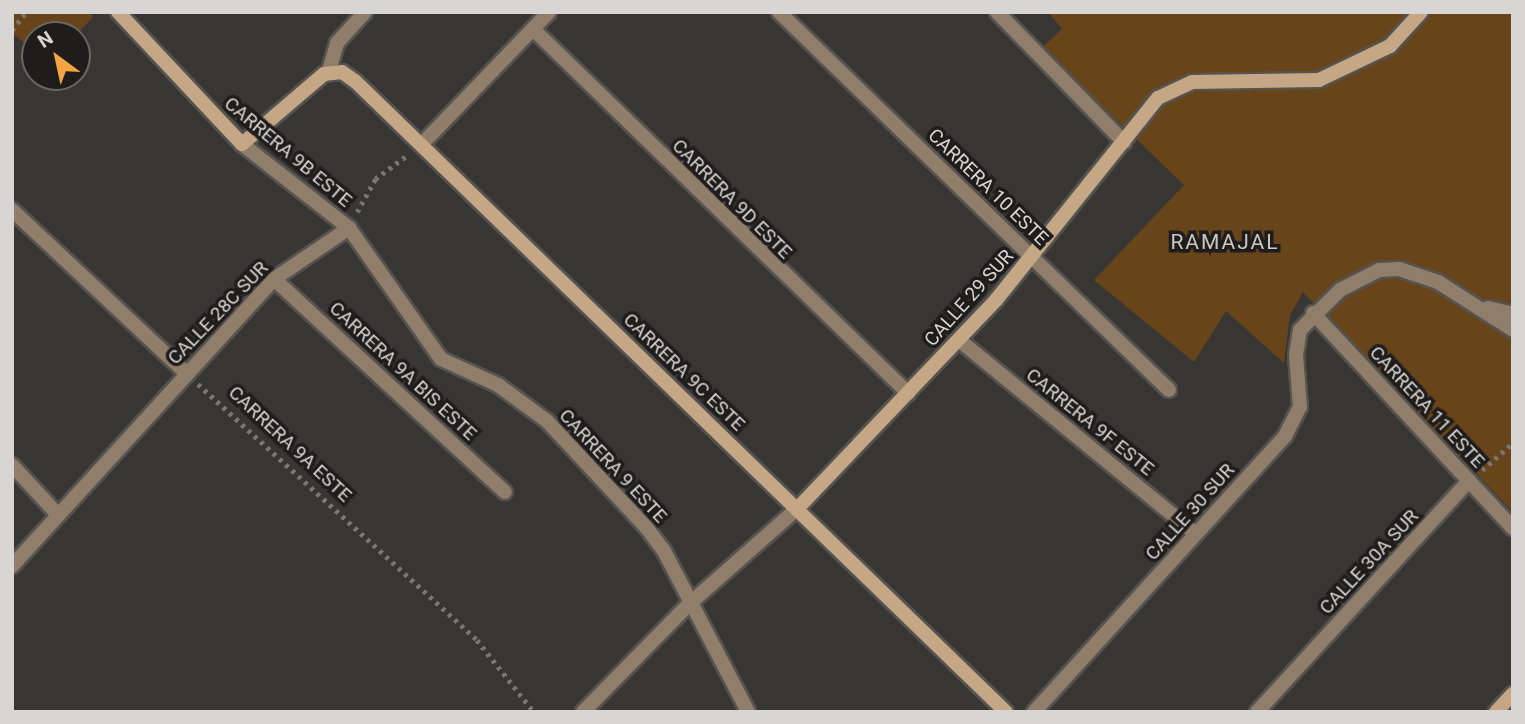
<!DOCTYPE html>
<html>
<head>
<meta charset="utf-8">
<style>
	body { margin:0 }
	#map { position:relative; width:1525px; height:724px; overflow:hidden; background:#383633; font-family:Roboto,sans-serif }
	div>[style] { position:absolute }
	.green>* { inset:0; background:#68441a }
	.path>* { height:4.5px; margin-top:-2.25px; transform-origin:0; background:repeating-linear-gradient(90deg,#787674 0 3.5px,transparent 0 8.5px) }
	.roads { filter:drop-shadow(2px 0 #555350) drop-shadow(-2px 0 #555350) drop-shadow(0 2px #555350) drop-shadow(0 -2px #555350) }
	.street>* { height:14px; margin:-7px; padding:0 7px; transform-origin:7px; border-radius:7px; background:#917e6a }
	.secondary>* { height:14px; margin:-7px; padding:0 7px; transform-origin:7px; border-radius:7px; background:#c5a685 }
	span { translate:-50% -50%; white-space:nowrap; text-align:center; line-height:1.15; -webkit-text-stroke:7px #1f1d1c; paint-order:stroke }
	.street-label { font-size:19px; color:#d8d6d5 }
	.neighbourhood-label { font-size:21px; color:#cac7c4; letter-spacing:2px }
	.frame { position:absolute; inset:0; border:14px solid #d8d6d5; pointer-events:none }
	.north { position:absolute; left:21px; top:21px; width:70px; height:70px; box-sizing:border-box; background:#1f1d1c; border:2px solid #696766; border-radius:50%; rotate:327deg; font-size:19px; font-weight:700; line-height:28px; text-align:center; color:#d8d6d5 }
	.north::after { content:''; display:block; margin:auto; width:24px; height:32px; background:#f3a443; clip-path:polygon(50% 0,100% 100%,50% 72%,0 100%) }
</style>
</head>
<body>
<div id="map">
	<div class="green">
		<i style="clip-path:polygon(12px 12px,89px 12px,93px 17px,76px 35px,35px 35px,35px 52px,12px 33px)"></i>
		<i style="clip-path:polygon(1048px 12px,1513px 12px,1513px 512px,1303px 292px,1290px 315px,1284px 363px,1226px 311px,1194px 362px,1094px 280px,1184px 185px,1042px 48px,1062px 29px)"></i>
	</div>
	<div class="path">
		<i style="left:12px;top:30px;width:23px;rotate:-52deg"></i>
		<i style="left:357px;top:212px;width:38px;rotate:-61deg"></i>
		<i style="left:375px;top:179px;width:42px;rotate:-36.3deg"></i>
		<i style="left:198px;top:384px;width:379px;rotate:42.5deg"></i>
		<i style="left:477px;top:640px;width:92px;rotate:51.6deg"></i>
		<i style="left:1482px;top:470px;width:41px;rotate:-41.1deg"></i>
	</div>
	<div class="roads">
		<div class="street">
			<i style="left:779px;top:12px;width:543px;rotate:44.1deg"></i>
			<i style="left:997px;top:12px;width:182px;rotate:45.7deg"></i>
			<i style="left:533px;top:29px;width:523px;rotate:44.15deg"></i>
			<i style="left:329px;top:71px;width:29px;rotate:-74deg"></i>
			<i style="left:337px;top:43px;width:42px;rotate:-47.9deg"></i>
			<i style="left:242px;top:144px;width:136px;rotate:38.1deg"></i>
			<i style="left:349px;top:228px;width:160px;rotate:54.9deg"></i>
			<i style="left:441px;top:359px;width:63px;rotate:24.5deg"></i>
			<i style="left:498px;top:385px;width:61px;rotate:36.3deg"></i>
			<i style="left:547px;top:421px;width:145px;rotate:47deg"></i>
			<i style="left:646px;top:527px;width:30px;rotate:53deg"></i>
			<i style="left:664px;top:551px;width:182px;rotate:62.4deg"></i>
			<i style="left:422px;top:144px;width:183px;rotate:-46.1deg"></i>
			<i style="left:12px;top:210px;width:240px;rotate:43.1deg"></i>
			<i style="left:274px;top:279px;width:314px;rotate:42.7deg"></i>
			<i style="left:1488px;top:308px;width:26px;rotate:13deg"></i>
			<i style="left:1313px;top:313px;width:294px;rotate:47.1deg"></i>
			<i style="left:959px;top:340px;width:306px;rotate:39.3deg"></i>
			<i style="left:12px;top:465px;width:67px;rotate:47.4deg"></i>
			<i style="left:12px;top:566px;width:389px;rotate:-47.6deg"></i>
			<i style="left:274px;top:279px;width:91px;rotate:-34.2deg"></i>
			<i style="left:583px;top:712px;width:150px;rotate:-45.5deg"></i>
			<i style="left:688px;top:605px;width:145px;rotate:-41.4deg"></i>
			<i style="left:1034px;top:712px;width:373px;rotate:-47.7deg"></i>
			<i style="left:1285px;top:436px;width:33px;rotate:-63deg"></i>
			<i style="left:1300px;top:407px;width:52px;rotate:-94.4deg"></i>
			<i style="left:1296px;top:355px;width:25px;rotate:-81deg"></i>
			<i style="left:1300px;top:330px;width:57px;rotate:-45deg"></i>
			<i style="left:1340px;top:290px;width:44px;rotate:-27.1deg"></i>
			<i style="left:1379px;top:270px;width:20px;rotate:-3deg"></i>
			<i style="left:1399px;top:269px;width:41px;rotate:18.4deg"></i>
			<i style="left:1438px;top:282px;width:89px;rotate:32.6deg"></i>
			<i style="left:1257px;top:712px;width:314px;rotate:-47.5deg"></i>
		</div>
		<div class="secondary">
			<i style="left:118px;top:12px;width:181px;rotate:46.8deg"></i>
			<i style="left:242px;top:144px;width:108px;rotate:-40.5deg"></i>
			<i style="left:324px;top:74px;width:18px;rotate:-6deg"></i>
			<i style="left:342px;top:72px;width:16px;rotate:35deg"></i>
			<i style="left:355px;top:81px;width:907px;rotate:44.11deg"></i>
			<i style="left:797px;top:509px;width:289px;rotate:-46.4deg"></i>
			<i style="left:996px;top:300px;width:259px;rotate:-51.3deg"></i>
			<i style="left:1158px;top:98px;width:38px;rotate:-25deg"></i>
			<i style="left:1193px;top:82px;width:126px;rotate:-0.9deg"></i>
			<i style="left:1319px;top:80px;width:79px;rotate:-25.6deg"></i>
			<i style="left:1390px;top:46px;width:46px;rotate:-47.6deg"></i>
			<i style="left:1496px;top:712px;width:25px;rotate:-47deg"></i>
		</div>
	</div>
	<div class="street-label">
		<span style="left:288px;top:152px;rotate:40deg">CARRERA 9B ESTE</span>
		<span style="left:988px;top:187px;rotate:44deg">CARRERA 10 ESTE</span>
		<span style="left:732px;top:199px;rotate:45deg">CARRERA 9D ESTE</span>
		<span style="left:969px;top:298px;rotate:-48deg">CALLE 29 SUR</span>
		<span style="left:218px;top:313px;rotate:-46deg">CALLE 28C SUR</span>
		<span style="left:403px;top:371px;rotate:43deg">CARRERA 9A BIS ESTE</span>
		<span style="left:684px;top:372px;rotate:44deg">CARRERA 9C ESTE</span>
		<span style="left:1427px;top:407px;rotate:47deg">CARRERA 11 ESTE</span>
		<span style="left:1090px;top:422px;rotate:39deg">CARRERA 9F ESTE</span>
		<span style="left:290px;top:444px;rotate:43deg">CARRERA 9A ESTE</span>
		<span style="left:613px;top:466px;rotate:47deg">CARRERA 9 ESTE</span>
		<span style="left:1190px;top:512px;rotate:-48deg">CALLE 30 SUR</span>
		<span style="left:1369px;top:562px;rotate:-47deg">CALLE 30A SUR</span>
	</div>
	<div class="neighbourhood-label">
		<span style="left:1225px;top:242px">RAMAJAL</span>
	</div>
	<div class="frame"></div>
	<div class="north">N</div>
</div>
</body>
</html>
